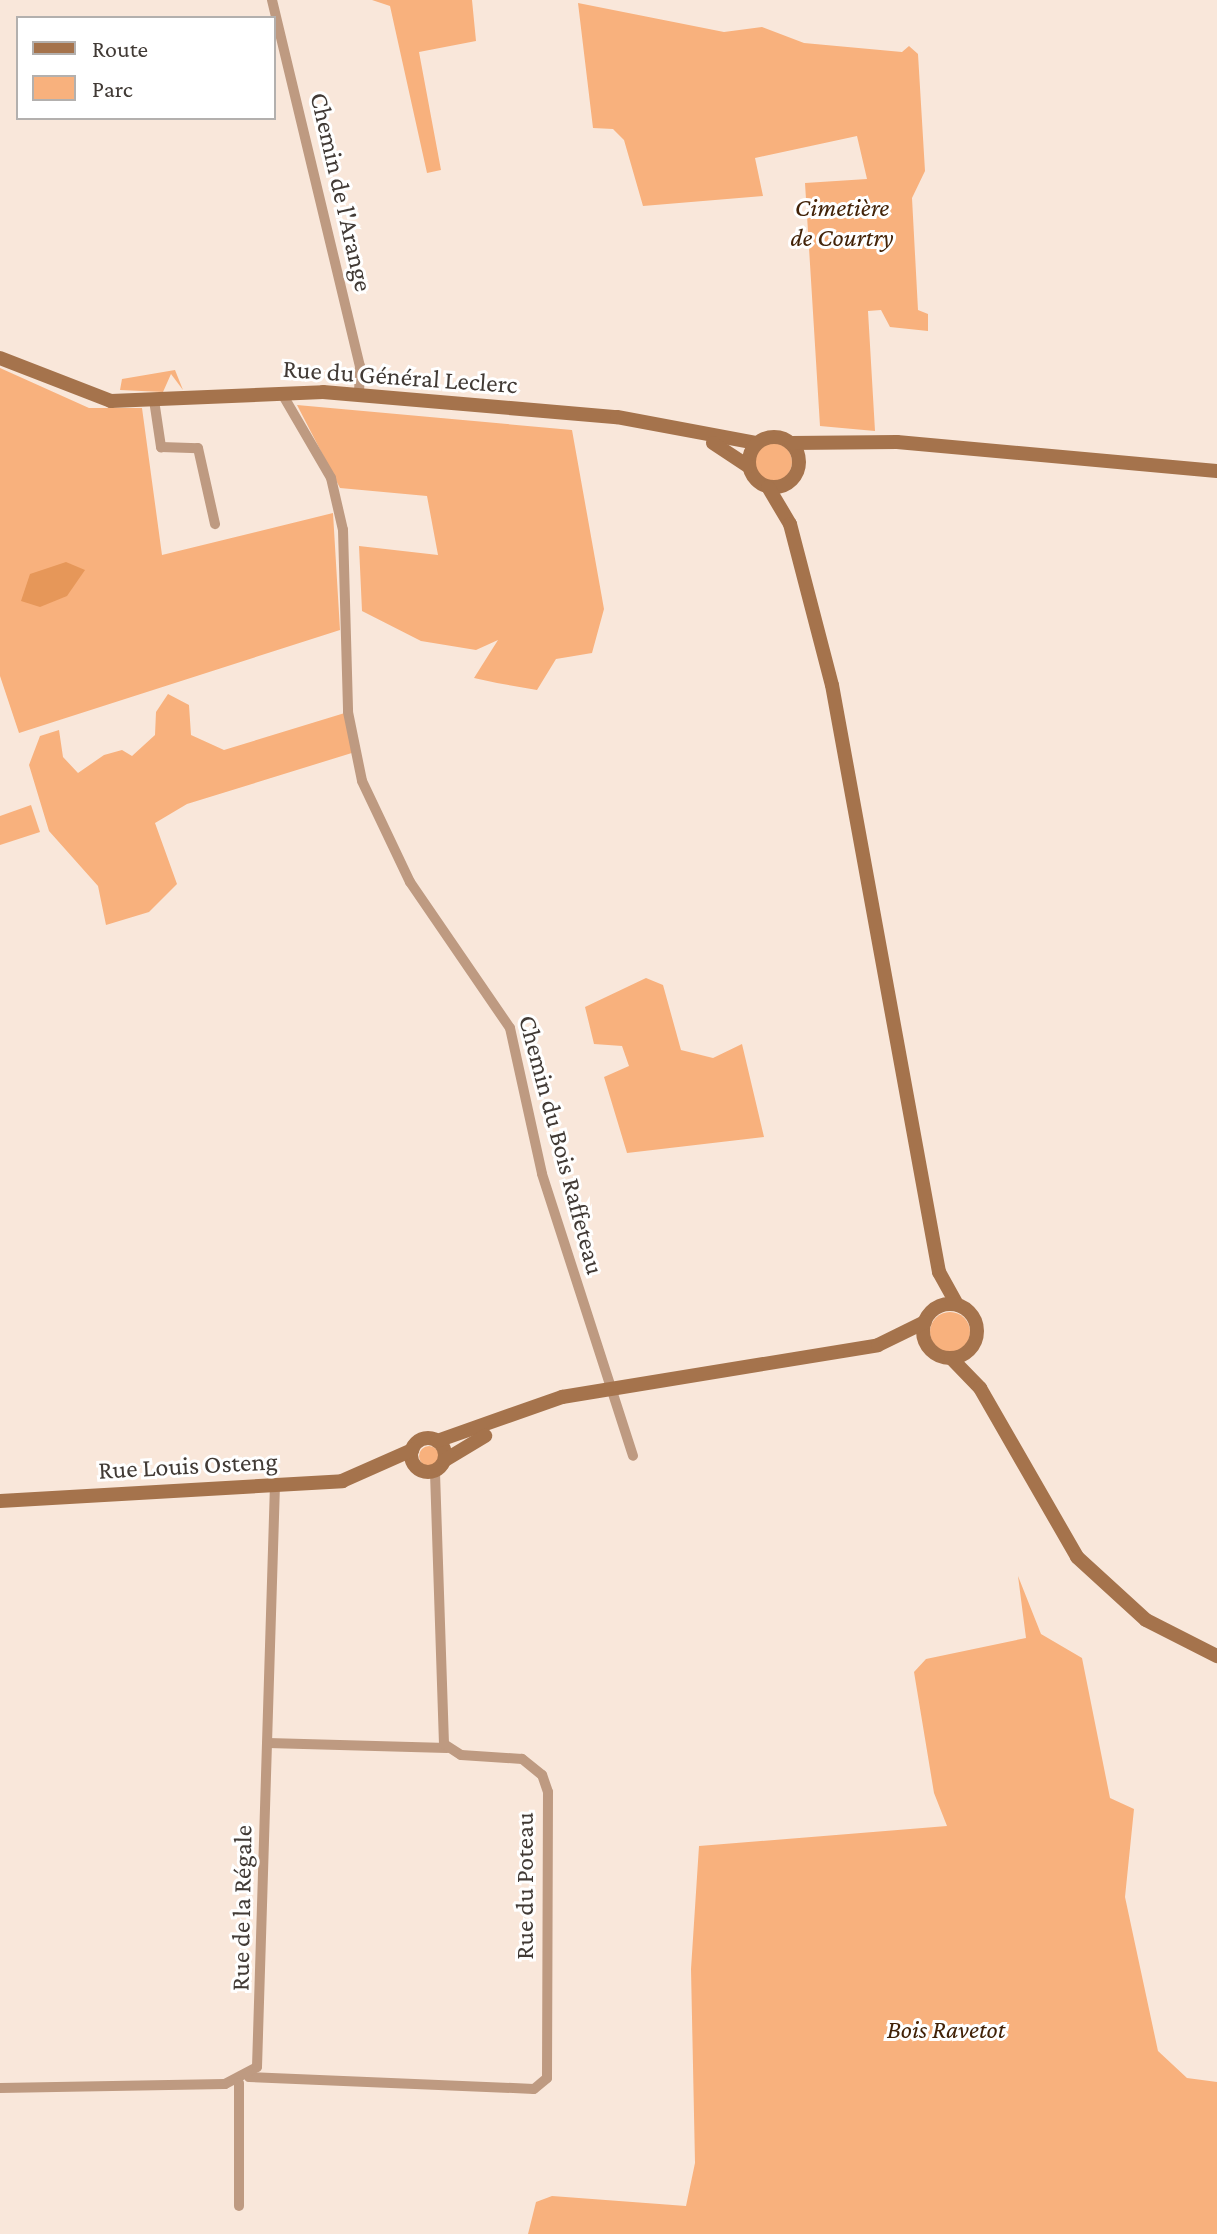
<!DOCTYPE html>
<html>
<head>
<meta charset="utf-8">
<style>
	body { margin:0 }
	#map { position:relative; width:1217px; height:2234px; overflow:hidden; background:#f9e7da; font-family:"Crimson Pro",serif }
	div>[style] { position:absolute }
	.green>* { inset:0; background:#f8b17d }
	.round { border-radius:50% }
	.water>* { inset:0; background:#e69759 }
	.street>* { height:10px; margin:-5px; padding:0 5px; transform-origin:5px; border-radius:5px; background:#be9a81 }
	.secondary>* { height:14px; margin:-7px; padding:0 7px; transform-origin:7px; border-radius:7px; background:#a5734c }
	.secondary>.ring { margin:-7px; padding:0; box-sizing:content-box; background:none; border:14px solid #a5734c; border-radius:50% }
	span { translate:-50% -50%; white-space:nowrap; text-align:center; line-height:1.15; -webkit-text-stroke:6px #fff; paint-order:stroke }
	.street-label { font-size:26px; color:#413a35 }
	.park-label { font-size:26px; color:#422207; font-style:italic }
	.legend { position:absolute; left:16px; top:16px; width:260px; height:104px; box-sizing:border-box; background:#fff; border:2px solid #b3b0ae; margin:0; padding:10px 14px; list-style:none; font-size:24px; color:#413a35 }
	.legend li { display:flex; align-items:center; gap:16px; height:40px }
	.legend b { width:40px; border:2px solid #b3b0ae }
</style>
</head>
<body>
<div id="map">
	<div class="green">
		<i style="clip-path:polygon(372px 0,472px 0,476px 41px,419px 52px,441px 170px,427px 173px,390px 6px)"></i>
		<i style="clip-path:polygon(578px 3px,724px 32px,762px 27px,804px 43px,902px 52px,909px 46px,918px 54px,925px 171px,912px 198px,918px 310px,928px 314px,928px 331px,890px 327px,881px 310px,868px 311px,875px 431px,820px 426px,805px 183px,867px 179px,857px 136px,755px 158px,763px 196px,643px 206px,624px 140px,613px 129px,593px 128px)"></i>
		<i style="clip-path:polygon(0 368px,89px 408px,142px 408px,162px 555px,333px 513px,340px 630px,19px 733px,0 676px)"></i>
		<i style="clip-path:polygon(175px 370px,183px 390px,171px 374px,163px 392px,120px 390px,122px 379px)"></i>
		<i style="clip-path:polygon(297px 405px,572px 430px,604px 609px,592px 653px,556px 659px,537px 690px,497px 683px,474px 678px,498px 640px,476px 650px,421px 641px,362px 611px,359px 546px,438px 555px,427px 496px,340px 488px)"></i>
		<i class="round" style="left:754px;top:443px;width:38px;height:38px"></i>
		<i style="clip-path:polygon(168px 694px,189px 705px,191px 735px,224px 750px,348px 712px,355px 752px,187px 804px,155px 823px,177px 884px,149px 912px,106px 925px,98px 886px,49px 831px,29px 765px,40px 736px,59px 730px,63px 757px,78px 773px,104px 755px,122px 750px,132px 756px,155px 735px,156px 712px)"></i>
		<i style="clip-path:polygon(31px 805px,40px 832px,0 845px,0 816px)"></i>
		<i style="clip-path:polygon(646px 978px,663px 985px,681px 1050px,713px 1058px,742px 1044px,764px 1137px,627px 1153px,604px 1077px,629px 1066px,622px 1046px,594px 1044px,585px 1007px)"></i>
		<i class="round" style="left:930px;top:1312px;width:40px;height:40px"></i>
		<i class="round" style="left:419px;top:1446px;width:20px;height:20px"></i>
		<i style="clip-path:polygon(1018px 1576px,1041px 1634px,1082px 1658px,1110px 1798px,1134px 1809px,1125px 1897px,1158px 2051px,1187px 2078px,1217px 2082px,1217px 2234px,528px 2234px,536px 2202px,552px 2196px,686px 2206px,695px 2163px,691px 1969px,699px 1846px,947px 1826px,934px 1793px,914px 1672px,926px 1659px,1026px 1638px)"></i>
	</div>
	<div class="water">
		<i style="clip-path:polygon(66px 562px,85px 570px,67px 596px,40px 607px,21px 601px,30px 574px)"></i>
	</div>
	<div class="street">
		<i style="left:272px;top:0;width:376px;rotate:76.5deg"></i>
		<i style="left:360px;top:366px;width:28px;rotate:92deg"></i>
		<i style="left:281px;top:392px;width:99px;rotate:59.8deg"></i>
		<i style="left:331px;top:478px;width:53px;rotate:77deg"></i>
		<i style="left:343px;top:530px;width:182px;rotate:88.4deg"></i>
		<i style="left:348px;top:712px;width:70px;rotate:78.5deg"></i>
		<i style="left:362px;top:781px;width:112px;rotate:64.6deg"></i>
		<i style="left:410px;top:882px;width:177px;rotate:55.6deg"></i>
		<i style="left:510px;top:1028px;width:149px;rotate:77.6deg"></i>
		<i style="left:542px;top:1174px;width:296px;rotate:72.1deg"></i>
		<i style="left:154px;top:400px;width:48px;rotate:81.5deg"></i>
		<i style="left:161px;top:447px;width:37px;rotate:2deg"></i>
		<i style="left:198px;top:448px;width:78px;rotate:77.4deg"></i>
		<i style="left:268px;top:1743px;width:179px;rotate:1.6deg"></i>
		<i style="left:249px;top:2077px;width:285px;rotate:2.4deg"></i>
		<i style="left:534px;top:2089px;width:17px;rotate:-40deg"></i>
		<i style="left:547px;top:2078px;width:286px;rotate:-89.8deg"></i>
		<i style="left:548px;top:1792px;width:18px;rotate:-109deg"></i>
		<i style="left:542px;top:1775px;width:26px;rotate:-141deg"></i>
		<i style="left:522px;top:1759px;width:61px;rotate:-176.2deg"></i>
		<i style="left:461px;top:1755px;width:20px;rotate:-147deg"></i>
		<i style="left:444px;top:1744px;width:273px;rotate:-91.9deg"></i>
		<i style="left:0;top:2088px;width:225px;rotate:-1deg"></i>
		<i style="left:225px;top:2084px;width:36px;rotate:-28deg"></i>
		<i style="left:257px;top:2067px;width:582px;rotate:-88.23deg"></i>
		<i style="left:239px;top:2206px;width:123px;rotate:-90deg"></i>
	</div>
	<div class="secondary">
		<i style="left:0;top:358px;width:119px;rotate:21.2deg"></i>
		<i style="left:111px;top:401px;width:212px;rotate:-2.4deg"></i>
		<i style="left:323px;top:392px;width:295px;rotate:4.9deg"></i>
		<i style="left:617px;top:417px;width:141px;rotate:10.6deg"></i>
		<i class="ring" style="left:749px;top:437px;width:36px;height:36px"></i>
		<i style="left:713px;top:443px;width:42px;rotate:33.3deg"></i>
		<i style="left:791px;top:443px;width:106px;rotate:-0.5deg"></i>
		<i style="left:897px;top:442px;width:321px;rotate:5.2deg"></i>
		<i style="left:768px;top:487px;width:43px;rotate:59.3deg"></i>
		<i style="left:790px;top:524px;width:166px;rotate:75.4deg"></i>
		<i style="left:832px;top:685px;width:597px;rotate:79.67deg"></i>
		<i style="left:939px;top:1272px;width:37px;rotate:61deg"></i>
		<i class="ring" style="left:923px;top:1304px;width:40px;height:40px"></i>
		<i style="left:951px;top:1358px;width:42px;rotate:46deg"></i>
		<i style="left:980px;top:1388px;width:195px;rotate:60.1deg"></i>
		<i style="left:1077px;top:1557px;width:93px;rotate:42.4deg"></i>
		<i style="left:1146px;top:1620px;width:80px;rotate:26.9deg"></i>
		<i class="ring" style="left:411px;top:1438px;width:20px;height:20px"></i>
		<i style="left:437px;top:1441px;width:133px;rotate:-19.4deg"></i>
		<i style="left:562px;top:1397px;width:320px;rotate:-9.3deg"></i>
		<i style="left:878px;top:1345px;width:52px;rotate:-26.1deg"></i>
		<i style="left:445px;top:1460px;width:47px;rotate:-31deg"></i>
		<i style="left:0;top:1501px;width:343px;rotate:-3.3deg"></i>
		<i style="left:342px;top:1481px;width:77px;rotate:-23.9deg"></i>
	</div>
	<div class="street-label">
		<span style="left:341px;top:192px;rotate:77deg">Chemin de l'Arange</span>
		<span style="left:400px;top:377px;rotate:4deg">Rue du Général Leclerc</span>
		<span style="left:561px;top:1145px;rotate:75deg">Chemin du Bois Raffeteau</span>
		<span style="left:188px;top:1466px;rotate:-3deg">Rue Louis Osteng</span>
		<span style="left:525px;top:1886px;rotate:-90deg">Rue du Poteau</span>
		<span style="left:242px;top:1908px;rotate:-89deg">Rue de la Régale</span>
	</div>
	<div class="park-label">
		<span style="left:842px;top:223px">Cimetière<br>de Courtry</span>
		<span style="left:946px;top:2030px">Bois Ravetot</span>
	</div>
	<ul class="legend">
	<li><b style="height:10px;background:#a5734c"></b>Route</li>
	<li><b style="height:22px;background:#f8b17d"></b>Parc</li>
	</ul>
</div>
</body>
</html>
